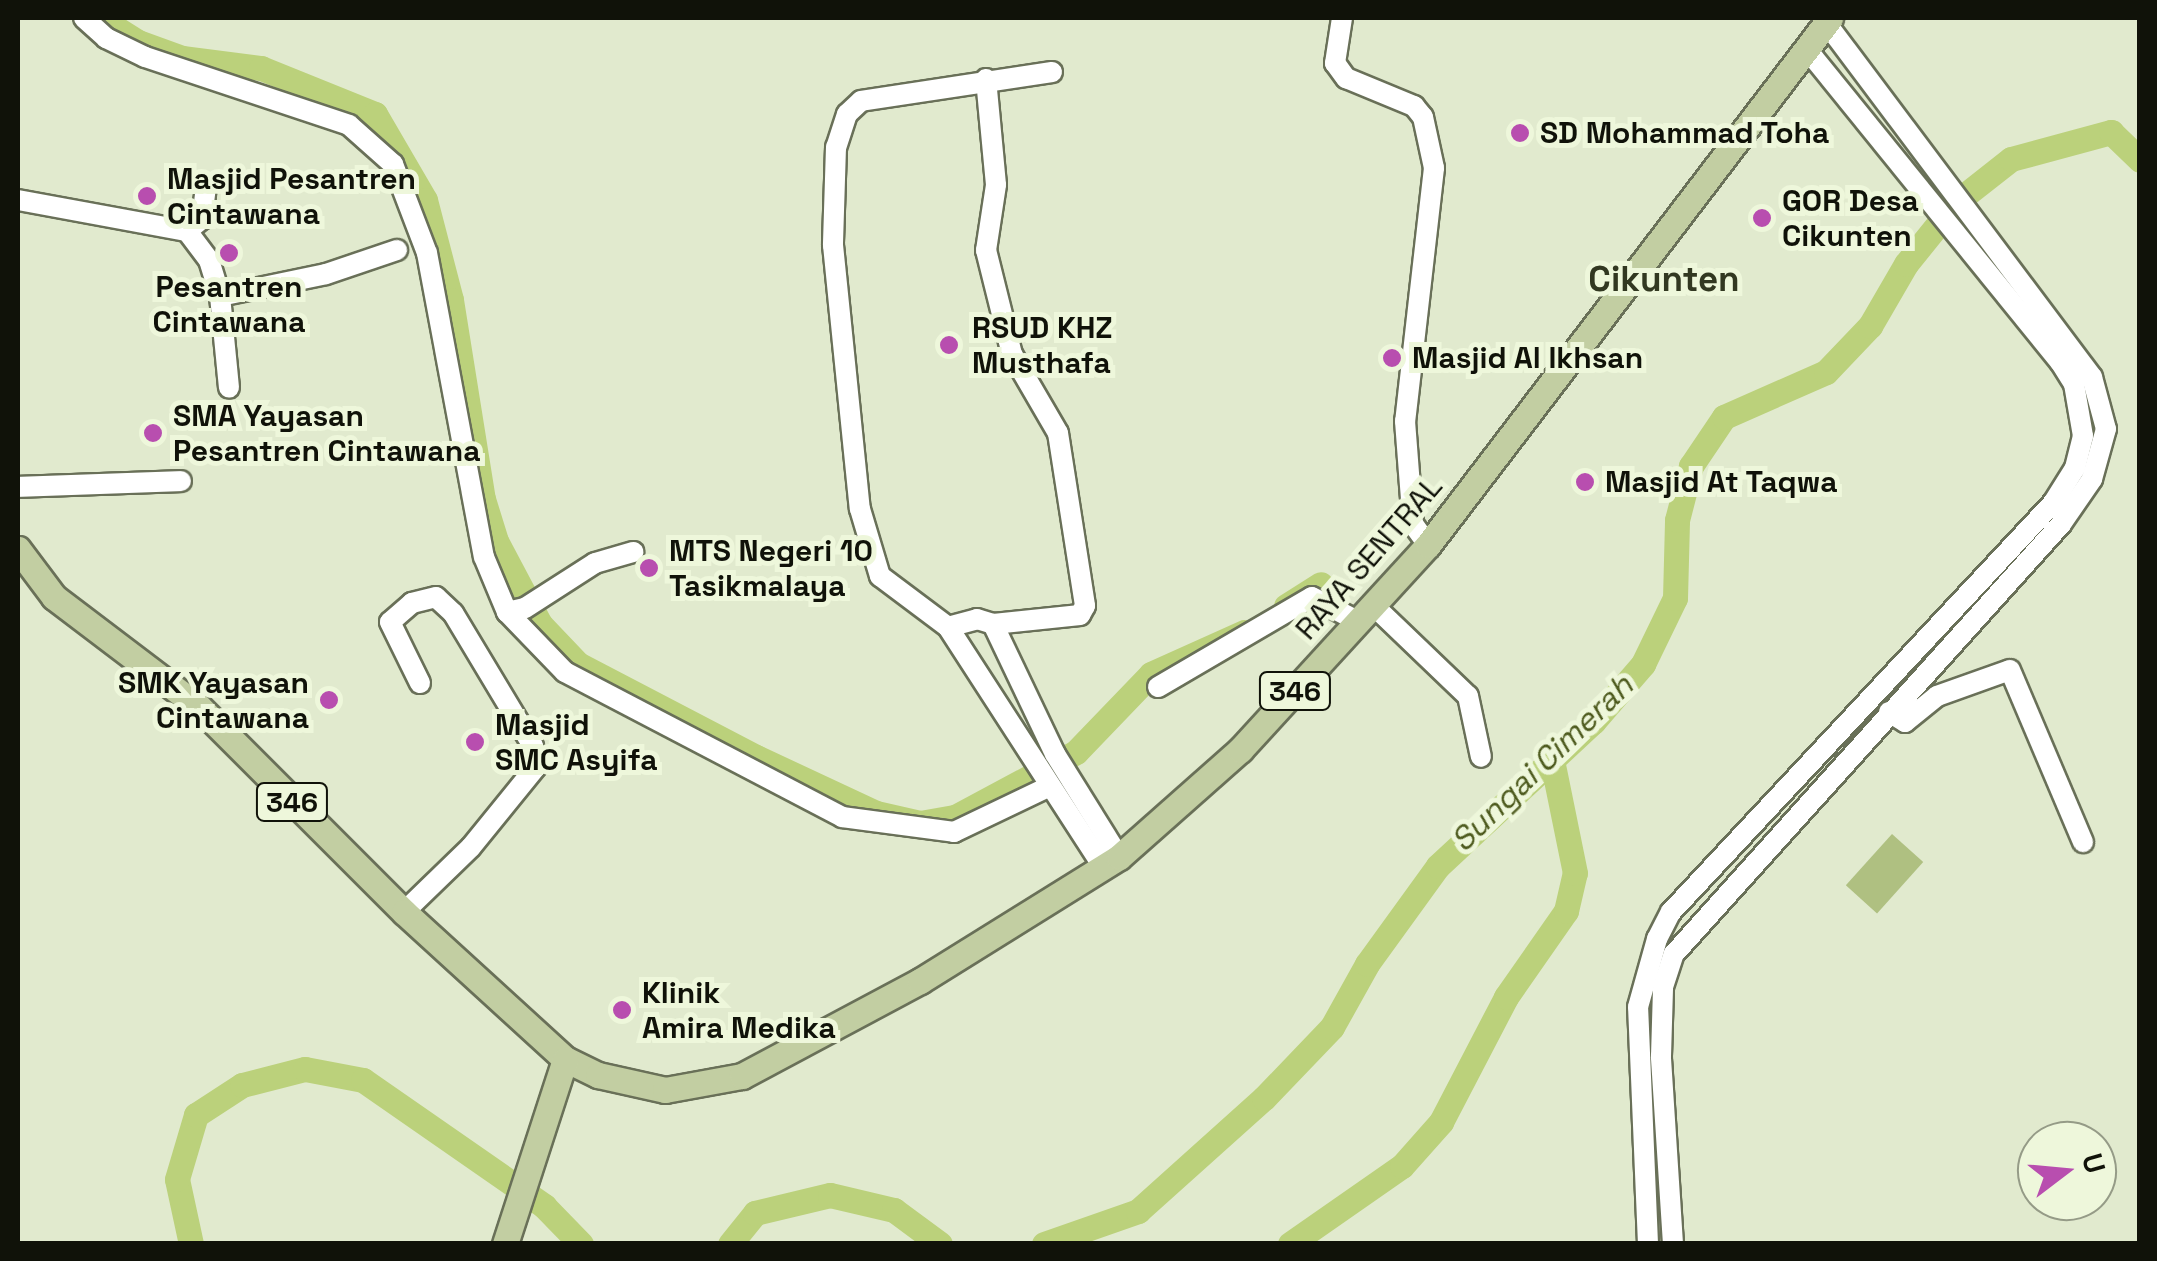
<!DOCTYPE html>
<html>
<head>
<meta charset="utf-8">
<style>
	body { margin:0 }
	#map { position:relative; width:2157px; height:1261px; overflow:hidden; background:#e1eace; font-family:"Space Grotesk",sans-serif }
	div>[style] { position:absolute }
	.green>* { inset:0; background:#afc081; transform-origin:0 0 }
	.river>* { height:25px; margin:-12.5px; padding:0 12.5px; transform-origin:12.5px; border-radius:12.5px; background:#bbd17b }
	.roads { filter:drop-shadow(2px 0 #697058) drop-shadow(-2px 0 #697058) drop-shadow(0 2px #697058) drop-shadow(0 -2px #697058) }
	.minor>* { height:20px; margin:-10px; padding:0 10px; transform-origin:10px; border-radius:10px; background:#fff }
	.major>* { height:25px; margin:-12.5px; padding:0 12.5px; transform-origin:12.5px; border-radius:12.5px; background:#c2cea2 }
	.dots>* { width:28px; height:28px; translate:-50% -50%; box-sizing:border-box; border:5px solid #eef7db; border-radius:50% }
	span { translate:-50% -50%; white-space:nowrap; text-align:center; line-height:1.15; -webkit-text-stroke:10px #eef7db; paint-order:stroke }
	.shield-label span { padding:2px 8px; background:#eef7db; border:2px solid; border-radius:8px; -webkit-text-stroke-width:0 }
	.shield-label { font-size:28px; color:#101209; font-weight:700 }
	.poi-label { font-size:30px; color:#101209; font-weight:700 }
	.left { translate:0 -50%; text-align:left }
	.right { translate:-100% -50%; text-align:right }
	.street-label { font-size:30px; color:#101209 }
	.water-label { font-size:32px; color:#4d5a1d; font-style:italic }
	.quarter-label { font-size:35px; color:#323821; font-weight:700 }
	.frame { position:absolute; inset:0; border:20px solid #101209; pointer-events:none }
	.north { position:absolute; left:2017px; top:1121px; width:100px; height:100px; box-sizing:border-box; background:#eef7db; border:2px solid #959b87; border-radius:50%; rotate:74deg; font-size:28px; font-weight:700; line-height:40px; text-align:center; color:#101209 }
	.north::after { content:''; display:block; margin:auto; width:35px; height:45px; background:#b84eaf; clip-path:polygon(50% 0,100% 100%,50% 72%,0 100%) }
</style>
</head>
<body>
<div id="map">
	<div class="green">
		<i style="left:1892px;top:834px;width:42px;height:69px;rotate:42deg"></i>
	</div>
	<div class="river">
		<i style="left:100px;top:18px;width:45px;rotate:32.3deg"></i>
		<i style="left:138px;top:42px;width:47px;rotate:20deg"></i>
		<i style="left:182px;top:58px;width:80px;rotate:7.2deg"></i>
		<i style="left:261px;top:68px;width:123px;rotate:22deg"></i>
		<i style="left:375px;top:114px;width:99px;rotate:59.8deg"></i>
		<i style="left:425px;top:200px;width:103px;rotate:75.4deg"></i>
		<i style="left:451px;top:300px;width:202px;rotate:80.9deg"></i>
		<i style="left:483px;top:499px;width:44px;rotate:72.8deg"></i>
		<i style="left:496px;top:541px;width:94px;rotate:62.1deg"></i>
		<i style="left:540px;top:624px;width:55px;rotate:46.5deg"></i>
		<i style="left:578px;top:664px;width:201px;rotate:27.6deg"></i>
		<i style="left:756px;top:757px;width:132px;rotate:25deg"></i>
		<i style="left:876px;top:813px;width:45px;rotate:12.8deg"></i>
		<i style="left:920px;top:823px;width:36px;rotate:-10deg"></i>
		<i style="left:955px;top:817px;width:137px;rotate:-28.2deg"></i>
		<i style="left:1076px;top:752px;width:108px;rotate:-46.1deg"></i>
		<i style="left:1151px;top:674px;width:102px;rotate:-24.3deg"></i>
		<i style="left:1286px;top:606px;width:41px;rotate:-32.2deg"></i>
		<i style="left:191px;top:1244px;width:66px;rotate:-102.2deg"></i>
		<i style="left:177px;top:1179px;width:67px;rotate:-73.5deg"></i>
		<i style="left:196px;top:1115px;width:55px;rotate:-33.1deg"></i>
		<i style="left:242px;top:1085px;width:65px;rotate:-14.3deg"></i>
		<i style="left:305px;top:1069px;width:59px;rotate:10.7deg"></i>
		<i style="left:363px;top:1080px;width:221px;rotate:34.8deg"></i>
		<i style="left:544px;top:1206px;width:53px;rotate:45.8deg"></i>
		<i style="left:730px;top:1244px;width:40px;rotate:-51deg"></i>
		<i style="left:755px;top:1213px;width:77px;rotate:-13.5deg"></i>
		<i style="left:830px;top:1195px;width:66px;rotate:13.2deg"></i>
		<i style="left:894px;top:1210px;width:57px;rotate:36.5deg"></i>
		<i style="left:1044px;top:1244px;width:100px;rotate:-19.3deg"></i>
		<i style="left:1138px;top:1211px;width:169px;rotate:-41.9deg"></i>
		<i style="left:1264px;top:1098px;width:98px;rotate:-46.2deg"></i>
		<i style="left:1332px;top:1027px;width:72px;rotate:-60.9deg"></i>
		<i style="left:1367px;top:964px;width:121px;rotate:-54.1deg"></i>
		<i style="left:1438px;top:866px;width:212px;rotate:-42.9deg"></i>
		<i style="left:1593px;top:722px;width:77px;rotate:-49.2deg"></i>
		<i style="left:1643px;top:664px;width:73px;rotate:-64.1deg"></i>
		<i style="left:1675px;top:598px;width:78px;rotate:-88.5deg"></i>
		<i style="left:1677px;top:520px;width:56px;rotate:-75.5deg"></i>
		<i style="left:1691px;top:466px;width:59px;rotate:-56deg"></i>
		<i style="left:1724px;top:417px;width:111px;rotate:-23.8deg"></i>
		<i style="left:1826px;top:372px;width:64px;rotate:-46.3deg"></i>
		<i style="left:1870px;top:326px;width:72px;rotate:-59.9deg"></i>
		<i style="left:1906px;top:264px;width:78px;rotate:-51.2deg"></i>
		<i style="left:1955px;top:203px;width:71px;rotate:-38.2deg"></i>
		<i style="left:2011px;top:159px;width:104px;rotate:-15.1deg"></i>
		<i style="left:2111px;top:132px;width:40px;rotate:44deg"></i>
		<i style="left:1290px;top:1244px;width:136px;rotate:-34.9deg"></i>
		<i style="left:1402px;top:1166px;width:59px;rotate:-48.4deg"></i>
		<i style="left:1441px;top:1122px;width:141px;rotate:-62.5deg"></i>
		<i style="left:1506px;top:997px;width:105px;rotate:-55.1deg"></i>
		<i style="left:1566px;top:911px;width:39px;rotate:-77deg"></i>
		<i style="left:1575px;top:873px;width:120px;rotate:-101.5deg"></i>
	</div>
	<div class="roads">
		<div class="minor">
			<i style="left:84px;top:18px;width:30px;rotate:42deg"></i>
			<i style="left:106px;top:38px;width:43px;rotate:26deg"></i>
			<i style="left:145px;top:57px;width:215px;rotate:18.4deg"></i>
			<i style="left:349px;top:125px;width:59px;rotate:41.6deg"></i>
			<i style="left:393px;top:164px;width:95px;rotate:69.1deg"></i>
			<i style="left:427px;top:253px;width:309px;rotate:79.4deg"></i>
			<i style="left:484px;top:557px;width:60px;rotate:67.3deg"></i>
			<i style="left:507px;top:612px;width:83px;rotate:46deg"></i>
			<i style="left:565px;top:672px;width:313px;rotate:27.6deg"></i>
			<i style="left:842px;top:817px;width:113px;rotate:7.6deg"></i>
			<i style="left:954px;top:832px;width:106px;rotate:-25.6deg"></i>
			<i style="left:1342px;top:18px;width:46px;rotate:98.8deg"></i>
			<i style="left:1335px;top:63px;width:19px;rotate:54deg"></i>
			<i style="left:1346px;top:78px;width:74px;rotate:22.4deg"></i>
			<i style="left:1414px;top:106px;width:14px;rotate:51deg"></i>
			<i style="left:1423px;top:117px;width:52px;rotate:77.8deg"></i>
			<i style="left:1434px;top:168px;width:255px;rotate:96.5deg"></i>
			<i style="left:1405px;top:421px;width:103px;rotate:85.6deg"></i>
			<i style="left:1413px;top:524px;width:26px;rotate:54deg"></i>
			<i style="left:1052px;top:72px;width:193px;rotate:171.4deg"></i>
			<i style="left:861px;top:101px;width:19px;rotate:137deg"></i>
			<i style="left:847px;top:114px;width:35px;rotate:108deg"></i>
			<i style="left:836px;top:147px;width:98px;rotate:91.8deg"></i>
			<i style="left:833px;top:245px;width:265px;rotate:84.2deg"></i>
			<i style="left:860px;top:509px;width:70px;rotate:73.4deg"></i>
			<i style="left:880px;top:576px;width:85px;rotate:36.9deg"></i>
			<i style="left:948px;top:627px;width:30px;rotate:-15deg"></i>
			<i style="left:977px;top:619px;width:17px;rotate:17deg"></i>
			<i style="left:993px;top:624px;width:144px;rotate:64.5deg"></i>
			<i style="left:1055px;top:754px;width:121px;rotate:58.1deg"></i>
			<i style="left:986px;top:79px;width:106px;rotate:84.6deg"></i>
			<i style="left:996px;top:185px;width:66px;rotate:98.7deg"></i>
			<i style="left:986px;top:250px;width:107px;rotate:76deg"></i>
			<i style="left:1012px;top:354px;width:91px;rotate:59.8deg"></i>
			<i style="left:1058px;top:433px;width:175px;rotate:81.1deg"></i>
			<i style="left:1085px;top:606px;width:10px;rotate:119deg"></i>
			<i style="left:1080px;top:615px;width:87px;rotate:174.1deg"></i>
			<i style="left:18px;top:200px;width:172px;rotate:10.4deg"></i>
			<i style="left:187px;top:231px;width:19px;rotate:-39deg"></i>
			<i style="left:202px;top:219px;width:34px;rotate:-83deg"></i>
			<i style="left:187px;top:231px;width:36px;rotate:53deg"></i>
			<i style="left:209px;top:260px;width:38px;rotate:73deg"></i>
			<i style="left:220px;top:296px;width:92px;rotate:84.4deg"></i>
			<i style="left:220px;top:296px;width:108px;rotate:-11.7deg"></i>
			<i style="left:326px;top:274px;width:75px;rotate:-18.7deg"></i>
			<i style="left:18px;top:487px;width:163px;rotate:-2.1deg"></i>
			<i style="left:1374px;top:606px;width:130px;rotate:43.8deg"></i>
			<i style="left:1468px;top:696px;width:62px;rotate:78deg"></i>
			<i style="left:507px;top:612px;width:18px;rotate:-13deg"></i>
			<i style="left:525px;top:608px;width:83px;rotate:-32.7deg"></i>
			<i style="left:595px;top:563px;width:40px;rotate:-16deg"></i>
			<i style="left:948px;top:627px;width:286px;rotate:57.1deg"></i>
			<i style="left:1158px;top:687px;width:178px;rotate:-30.3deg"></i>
			<i style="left:1312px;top:597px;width:53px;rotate:28deg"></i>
			<i style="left:1889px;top:712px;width:19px;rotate:32deg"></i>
			<i style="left:1905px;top:722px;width:41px;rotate:-39.1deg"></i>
			<i style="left:1937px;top:696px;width:77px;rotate:-19.6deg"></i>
			<i style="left:2010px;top:670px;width:187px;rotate:67deg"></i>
			<i style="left:404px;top:912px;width:93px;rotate:-44.1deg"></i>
			<i style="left:471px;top:847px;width:103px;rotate:-50.9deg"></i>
			<i style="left:536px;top:767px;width:21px;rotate:-98deg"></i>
			<i style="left:533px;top:746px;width:155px;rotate:-121deg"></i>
			<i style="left:453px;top:613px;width:23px;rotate:-137deg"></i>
			<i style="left:436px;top:597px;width:25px;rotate:166deg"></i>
			<i style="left:412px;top:603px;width:29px;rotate:139deg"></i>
			<i style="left:390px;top:622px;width:68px;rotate:63.8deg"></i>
			<i style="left:1648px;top:1244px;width:237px;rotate:-92.4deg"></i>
			<i style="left:1638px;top:1007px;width:71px;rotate:-74.4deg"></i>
			<i style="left:1657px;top:939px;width:30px;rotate:-63deg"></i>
			<i style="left:1671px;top:912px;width:560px;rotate:-46.95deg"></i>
			<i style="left:2053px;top:503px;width:41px;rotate:-57.8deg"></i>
			<i style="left:2075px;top:468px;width:33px;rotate:-76deg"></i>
			<i style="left:2083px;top:436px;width:53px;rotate:-99.8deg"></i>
			<i style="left:2074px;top:384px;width:26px;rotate:-122deg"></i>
			<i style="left:2060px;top:362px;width:402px;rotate:-129deg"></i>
			<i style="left:1673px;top:1244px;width:188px;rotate:-93.7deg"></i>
			<i style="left:1661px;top:1056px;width:69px;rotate:-88.3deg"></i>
			<i style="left:1663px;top:987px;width:35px;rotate:-72deg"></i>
			<i style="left:1674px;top:954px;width:579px;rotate:-48.01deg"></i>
			<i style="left:2061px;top:524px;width:55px;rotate:-55.4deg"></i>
			<i style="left:2092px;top:479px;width:52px;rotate:-74.4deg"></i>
			<i style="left:2106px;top:429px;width:54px;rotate:-105.1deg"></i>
			<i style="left:2092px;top:377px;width:443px;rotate:-126.9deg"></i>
		</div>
		<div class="major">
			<i style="left:18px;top:549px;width:60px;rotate:53.1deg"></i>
			<i style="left:54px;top:597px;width:182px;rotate:37.2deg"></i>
			<i style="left:199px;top:707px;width:290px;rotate:45deg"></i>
			<i style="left:404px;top:912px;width:218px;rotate:42.4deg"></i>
			<i style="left:565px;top:1059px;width:37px;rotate:26deg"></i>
			<i style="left:598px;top:1075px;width:69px;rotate:12.6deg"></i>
			<i style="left:665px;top:1090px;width:78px;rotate:-10.3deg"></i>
			<i style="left:742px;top:1076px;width:202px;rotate:-28.1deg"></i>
			<i style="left:920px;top:981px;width:234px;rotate:-31.9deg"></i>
			<i style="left:1119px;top:857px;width:162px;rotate:-41.5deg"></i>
			<i style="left:1240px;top:750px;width:278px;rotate:-47.5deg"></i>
			<i style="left:1428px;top:545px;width:663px;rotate:-52.66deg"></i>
			<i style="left:505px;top:1244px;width:194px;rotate:-72deg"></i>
		</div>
	</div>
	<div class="dots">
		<i style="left:1520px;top:133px;background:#b84eaf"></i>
		<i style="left:147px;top:196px;background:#b84eaf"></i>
		<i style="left:1762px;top:218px;background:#b84eaf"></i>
		<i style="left:229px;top:253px;background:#b84eaf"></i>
		<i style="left:949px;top:345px;background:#b84eaf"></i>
		<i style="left:1392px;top:358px;background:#b84eaf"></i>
		<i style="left:153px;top:433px;background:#b84eaf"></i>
		<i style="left:1585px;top:482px;background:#b84eaf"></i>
		<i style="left:649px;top:568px;background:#b84eaf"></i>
		<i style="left:329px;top:700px;background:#b84eaf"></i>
		<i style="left:475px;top:742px;background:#b84eaf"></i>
		<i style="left:622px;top:1010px;background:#b84eaf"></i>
	</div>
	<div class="shield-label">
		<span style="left:1295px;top:691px">346</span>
		<span style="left:292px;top:802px">346</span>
	</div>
	<div class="poi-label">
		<span class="left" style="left:1540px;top:133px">SD Mohammad Toha</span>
		<span class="left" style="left:167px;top:196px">Masjid Pesantren<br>Cintawana</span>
		<span class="left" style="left:1782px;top:218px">GOR Desa<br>Cikunten</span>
		<span style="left:229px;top:304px">Pesantren<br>Cintawana</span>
		<span class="left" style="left:972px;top:345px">RSUD KHZ<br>Musthafa</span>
		<span class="left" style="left:1412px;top:358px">Masjid Al Ikhsan</span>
		<span class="left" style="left:173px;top:433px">SMA Yayasan<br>Pesantren Cintawana</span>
		<span class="left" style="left:1605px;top:482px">Masjid At Taqwa</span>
		<span class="left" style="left:669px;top:568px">MTS Negeri 10<br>Tasikmalaya</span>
		<span class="right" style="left:309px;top:700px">SMK Yayasan<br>Cintawana</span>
		<span class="left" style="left:495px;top:742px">Masjid<br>SMC Asyifa</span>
		<span class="left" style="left:642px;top:1010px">Klinik<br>Amira Medika</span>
	</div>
	<div class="street-label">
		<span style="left:1369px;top:558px;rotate:-49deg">RAYA SENTRAL</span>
	</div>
	<div class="water-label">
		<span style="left:1542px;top:763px;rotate:-44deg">Sungai Cimerah</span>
	</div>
	<div class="quarter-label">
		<span style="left:1664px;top:279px">Cikunten</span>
	</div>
	<div class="frame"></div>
	<div class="north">U</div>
</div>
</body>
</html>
